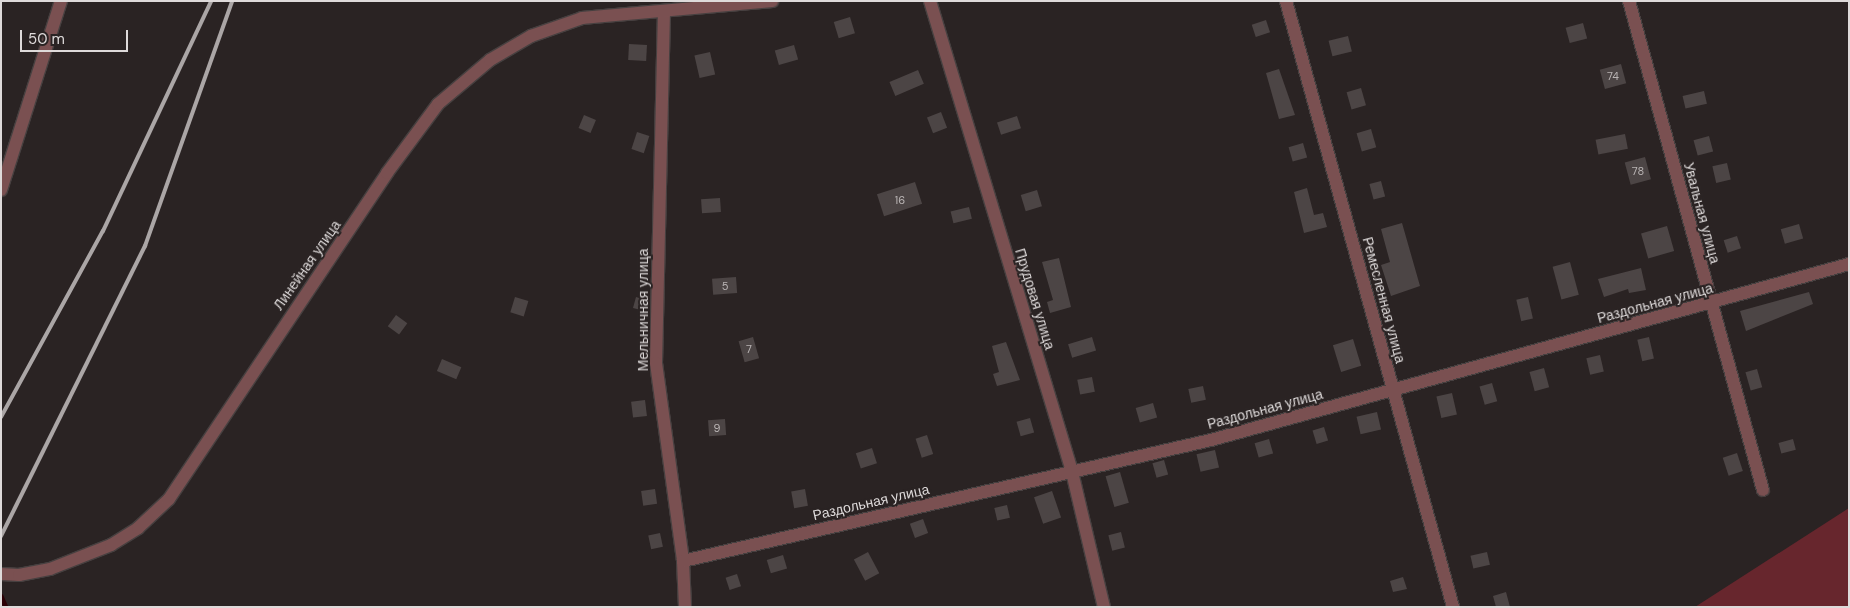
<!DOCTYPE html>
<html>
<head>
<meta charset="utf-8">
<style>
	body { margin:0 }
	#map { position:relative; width:1850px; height:608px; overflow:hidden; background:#2a2323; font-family:"DM Sans",sans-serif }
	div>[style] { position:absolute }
	.green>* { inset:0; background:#67262d }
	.stream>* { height:4.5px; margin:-2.25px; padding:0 2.25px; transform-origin:2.25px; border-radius:2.25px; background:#2b0005 }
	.building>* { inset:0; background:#4c4545; transform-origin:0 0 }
	.roads { filter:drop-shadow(1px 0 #474040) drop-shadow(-1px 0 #474040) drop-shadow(0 1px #474040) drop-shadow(0 -1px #474040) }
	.street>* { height:12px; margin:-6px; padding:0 6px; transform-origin:6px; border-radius:6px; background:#7a5051 }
	.rail>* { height:4px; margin:-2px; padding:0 2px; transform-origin:2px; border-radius:2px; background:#aba6a6 }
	span { translate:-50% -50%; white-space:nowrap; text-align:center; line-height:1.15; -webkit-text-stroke:4px #2a2323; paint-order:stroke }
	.number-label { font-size:11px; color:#bab5b5 }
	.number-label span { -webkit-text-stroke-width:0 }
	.street-label { font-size:14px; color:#dedada }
	.frame { position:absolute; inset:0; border:2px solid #dedada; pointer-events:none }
	.scale { position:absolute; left:20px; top:30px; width:108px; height:22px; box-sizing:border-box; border:2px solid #dedada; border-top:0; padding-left:6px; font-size:15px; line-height:18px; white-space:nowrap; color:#dedada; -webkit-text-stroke:4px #2a2323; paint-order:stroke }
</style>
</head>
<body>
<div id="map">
	<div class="green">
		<i style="clip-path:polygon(1849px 508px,1849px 607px,1695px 607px)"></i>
	</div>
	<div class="stream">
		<i style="left:1px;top:596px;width:12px;rotate:66deg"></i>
	</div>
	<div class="building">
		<i style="left:850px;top:17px;width:17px;height:17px;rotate:73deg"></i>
		<i style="left:1266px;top:20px;width:13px;height:15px;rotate:72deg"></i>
		<i style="left:1583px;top:23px;width:16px;height:18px;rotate:75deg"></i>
		<i style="left:1348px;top:36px;width:16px;height:20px;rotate:76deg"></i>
		<i style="left:629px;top:44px;width:18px;height:16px;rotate:3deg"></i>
		<i style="left:794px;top:45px;width:15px;height:20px;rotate:74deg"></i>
		<i style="left:710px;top:52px;width:23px;height:16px;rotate:77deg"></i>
		<i style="left:1621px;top:64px;width:20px;height:22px;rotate:75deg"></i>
		<i style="clip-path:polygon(1279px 69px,1295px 115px,1279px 119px,1266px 73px)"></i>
		<i style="left:918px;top:70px;width:15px;height:31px;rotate:67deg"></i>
		<i style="left:1361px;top:88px;width:18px;height:15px;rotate:74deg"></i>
		<i style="left:1704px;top:91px;width:13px;height:22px;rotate:77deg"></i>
		<i style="left:941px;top:112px;width:17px;height:15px;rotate:69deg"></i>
		<i style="left:584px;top:115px;width:13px;height:14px;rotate:23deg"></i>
		<i style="left:1017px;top:116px;width:13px;height:21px;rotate:72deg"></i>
		<i style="left:1371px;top:129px;width:19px;height:15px;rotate:74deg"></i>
		<i style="left:637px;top:132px;width:13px;height:18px;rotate:18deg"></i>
		<i style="left:1625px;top:134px;width:15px;height:30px;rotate:79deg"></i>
		<i style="left:1709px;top:136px;width:16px;height:16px;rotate:75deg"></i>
		<i style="left:1303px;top:143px;width:15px;height:15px;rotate:74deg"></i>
		<i style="left:1645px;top:157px;width:23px;height:21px;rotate:75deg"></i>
		<i style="left:1727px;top:163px;width:17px;height:15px;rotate:77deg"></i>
		<i style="left:1381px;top:181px;width:16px;height:12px;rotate:75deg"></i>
		<i style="left:915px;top:182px;width:23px;height:40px;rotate:72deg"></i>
		<i style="clip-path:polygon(1307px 188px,1314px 215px,1323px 213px,1327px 227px,1304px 233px,1294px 192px)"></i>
		<i style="left:1037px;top:190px;width:17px;height:17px;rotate:73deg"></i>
		<i style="left:720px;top:198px;width:14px;height:19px;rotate:86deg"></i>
		<i style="left:969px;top:207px;width:12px;height:19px;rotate:76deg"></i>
		<i style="clip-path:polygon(1402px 223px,1420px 286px,1391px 296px,1381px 265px,1390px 262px,1381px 229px)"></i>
		<i style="left:1799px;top:224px;width:15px;height:19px;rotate:74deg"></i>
		<i style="left:1667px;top:226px;width:26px;height:27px;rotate:74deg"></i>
		<i style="left:1737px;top:236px;width:13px;height:14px;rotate:72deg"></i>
		<i style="clip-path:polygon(1059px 258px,1071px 307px,1050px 313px,1047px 302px,1053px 300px,1042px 262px)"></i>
		<i style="left:1570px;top:262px;width:34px;height:18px;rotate:75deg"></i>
		<i style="clip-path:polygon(1641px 268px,1646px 290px,1629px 293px,1628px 289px,1604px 297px,1598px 279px)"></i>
		<i style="left:736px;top:277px;width:16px;height:24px;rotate:86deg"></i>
		<i style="clip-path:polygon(1809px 292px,1813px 304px,1746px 331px,1740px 311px)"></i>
		<i style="left:515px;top:297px;width:14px;height:16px;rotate:17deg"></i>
		<i style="clip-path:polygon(636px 297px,649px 301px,649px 312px,633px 308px)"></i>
		<i style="left:1528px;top:297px;width:22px;height:12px;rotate:77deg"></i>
		<i style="left:396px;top:315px;width:14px;height:14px;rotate:36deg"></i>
		<i style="left:753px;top:337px;width:22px;height:15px;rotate:74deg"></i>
		<i style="left:1092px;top:337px;width:14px;height:25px;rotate:73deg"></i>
		<i style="left:1649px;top:337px;width:22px;height:12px;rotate:77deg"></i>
		<i style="left:1353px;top:339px;width:28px;height:21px;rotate:73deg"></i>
		<i style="clip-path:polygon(1006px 342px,1020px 380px,997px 386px,993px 374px,999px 372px,992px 346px)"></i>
		<i style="left:1600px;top:355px;width:17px;height:14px;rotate:77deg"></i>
		<i style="left:442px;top:359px;width:21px;height:13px;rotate:23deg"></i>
		<i style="left:1544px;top:368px;width:20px;height:15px;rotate:75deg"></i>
		<i style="left:1757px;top:369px;width:19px;height:12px;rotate:74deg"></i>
		<i style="left:1092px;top:377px;width:15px;height:15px;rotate:79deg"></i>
		<i style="left:1492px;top:383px;width:19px;height:13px;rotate:74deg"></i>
		<i style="left:1203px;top:386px;width:14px;height:15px;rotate:78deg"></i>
		<i style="left:1452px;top:393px;width:22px;height:16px;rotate:77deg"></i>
		<i style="left:645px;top:400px;width:16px;height:14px;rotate:83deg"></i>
		<i style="left:1153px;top:403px;width:15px;height:18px;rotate:74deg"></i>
		<i style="left:1377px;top:412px;width:18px;height:21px;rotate:77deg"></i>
		<i style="left:1030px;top:418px;width:15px;height:14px;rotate:74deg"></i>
		<i style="left:725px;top:419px;width:16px;height:17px;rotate:86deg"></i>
		<i style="left:1324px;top:427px;width:14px;height:12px;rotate:73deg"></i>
		<i style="left:927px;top:435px;width:20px;height:12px;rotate:72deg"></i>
		<i style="left:1269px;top:439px;width:15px;height:15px;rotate:74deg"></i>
		<i style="left:1793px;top:439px;width:11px;height:15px;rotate:75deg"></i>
		<i style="left:872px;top:448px;width:16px;height:17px;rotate:72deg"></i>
		<i style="left:1215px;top:450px;width:18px;height:19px;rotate:77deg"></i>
		<i style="left:1737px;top:453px;width:19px;height:15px;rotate:72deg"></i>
		<i style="left:1164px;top:460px;width:15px;height:12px;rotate:74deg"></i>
		<i style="left:1120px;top:472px;width:32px;height:15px;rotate:74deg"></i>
		<i style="left:655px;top:489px;width:15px;height:14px;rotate:82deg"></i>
		<i style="left:805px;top:489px;width:17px;height:14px;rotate:80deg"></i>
		<i style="left:1052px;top:491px;width:28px;height:19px;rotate:71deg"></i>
		<i style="left:1007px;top:505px;width:13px;height:13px;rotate:77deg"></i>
		<i style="left:923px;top:519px;width:15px;height:14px;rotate:70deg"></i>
		<i style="left:1121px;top:532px;width:16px;height:13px;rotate:76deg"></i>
		<i style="left:660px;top:533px;width:14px;height:12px;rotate:78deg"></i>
		<i style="left:868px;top:552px;width:24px;height:16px;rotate:62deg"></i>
		<i style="left:1487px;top:552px;width:13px;height:17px;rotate:77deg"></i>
		<i style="left:783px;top:555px;width:14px;height:17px;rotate:73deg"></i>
		<i style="left:737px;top:574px;width:13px;height:12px;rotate:72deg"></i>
		<i style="clip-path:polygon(1403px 577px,1407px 589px,1393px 592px,1390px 581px)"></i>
		<i style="clip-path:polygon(1506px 592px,1510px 607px,1496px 607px,1493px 596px)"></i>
	</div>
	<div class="roads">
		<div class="street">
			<i style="left:930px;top:1px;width:492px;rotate:73.2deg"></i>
			<i style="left:1072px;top:472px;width:139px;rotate:76.7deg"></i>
			<i style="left:1286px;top:1px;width:629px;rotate:74.59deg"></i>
			<i style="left:1629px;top:1px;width:507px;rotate:74.68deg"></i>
			<i style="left:664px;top:11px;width:352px;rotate:91.3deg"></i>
			<i style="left:656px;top:363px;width:200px;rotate:82.2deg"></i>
			<i style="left:683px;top:561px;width:46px;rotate:87.5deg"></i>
			<i style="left:1px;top:190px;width:198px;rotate:-72.4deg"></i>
			<i style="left:683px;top:561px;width:542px;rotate:-12.91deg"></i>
			<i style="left:1211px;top:440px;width:662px;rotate:-15.42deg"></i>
			<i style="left:1px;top:574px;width:18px;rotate:3deg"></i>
			<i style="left:19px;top:575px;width:32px;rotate:-11deg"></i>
			<i style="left:50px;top:569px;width:66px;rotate:-21.5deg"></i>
			<i style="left:111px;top:545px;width:32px;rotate:-32deg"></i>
			<i style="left:138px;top:528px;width:42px;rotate:-43.1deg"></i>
			<i style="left:169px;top:499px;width:392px;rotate:-56.2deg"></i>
			<i style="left:387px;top:173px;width:86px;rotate:-53.5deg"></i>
			<i style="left:438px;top:104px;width:68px;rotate:-40.2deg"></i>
			<i style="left:490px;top:60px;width:48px;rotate:-30.3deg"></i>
			<i style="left:531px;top:36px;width:54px;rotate:-19.4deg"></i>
			<i style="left:582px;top:18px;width:191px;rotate:-5.1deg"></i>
		</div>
	</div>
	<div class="rail">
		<i style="left:1px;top:417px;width:212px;rotate:-61.3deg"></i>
		<i style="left:103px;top:231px;width:254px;rotate:-64.8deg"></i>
		<i style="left:1px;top:536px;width:324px;rotate:-63.6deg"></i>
		<i style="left:145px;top:246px;width:260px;rotate:-70.4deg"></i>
	</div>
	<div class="number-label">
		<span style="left:1613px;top:76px">74</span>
		<span style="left:1638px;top:171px">78</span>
		<span style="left:900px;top:200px">16</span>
		<span style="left:725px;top:286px">5</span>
		<span style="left:749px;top:349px">7</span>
		<span style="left:717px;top:428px">9</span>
	</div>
	<div class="street-label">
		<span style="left:1702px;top:213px;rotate:75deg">Увальная улица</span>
		<span style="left:307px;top:265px;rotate:-55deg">Линейная улица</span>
		<span style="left:1035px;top:299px;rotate:73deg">Прудовая улица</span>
		<span style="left:1384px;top:300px;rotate:75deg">Ремесленная улица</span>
		<span style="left:1655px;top:303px;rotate:-15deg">Раздольная улица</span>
		<span style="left:643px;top:310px;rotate:-90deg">Мельничная улица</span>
		<span style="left:1265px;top:409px;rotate:-15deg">Раздольная улица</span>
		<span style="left:871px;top:502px;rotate:-13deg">Раздольная улица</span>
	</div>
	<div class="frame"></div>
	<div class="scale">50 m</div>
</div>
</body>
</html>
